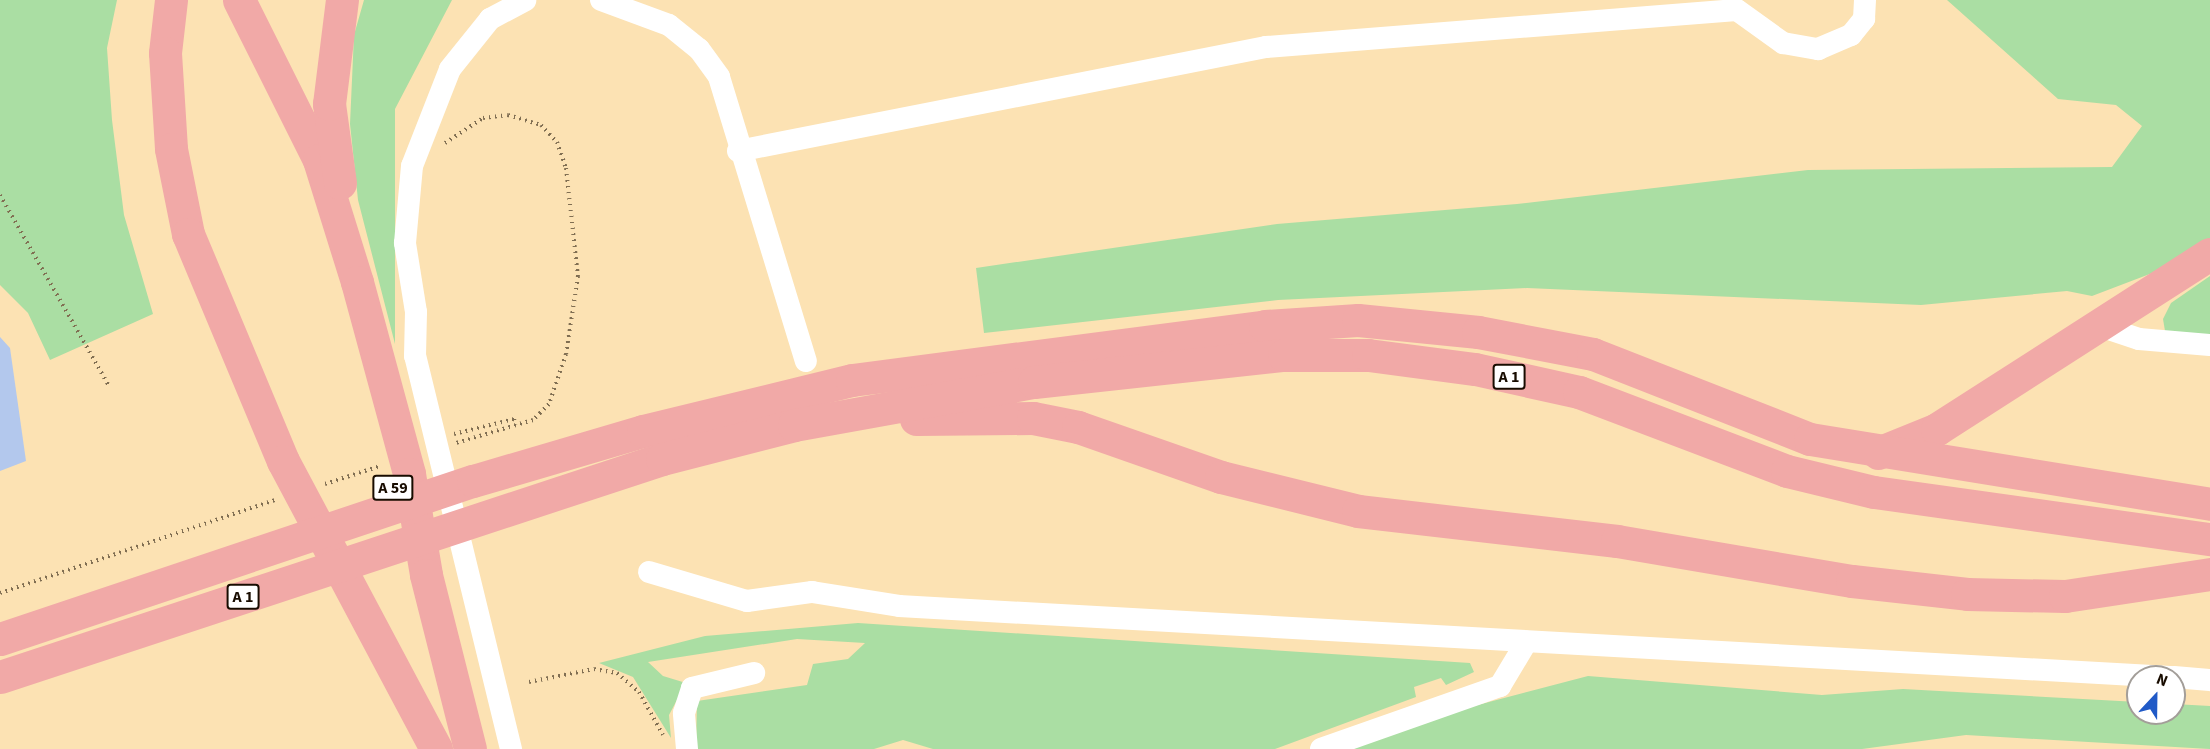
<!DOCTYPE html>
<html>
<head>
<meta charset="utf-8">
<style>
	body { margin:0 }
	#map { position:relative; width:2210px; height:749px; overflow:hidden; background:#fce2b3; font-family:"Source Sans 3",sans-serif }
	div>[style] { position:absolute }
	.green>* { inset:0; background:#aadea3 }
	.water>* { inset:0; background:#b3c8ed }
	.path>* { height:4px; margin-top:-2px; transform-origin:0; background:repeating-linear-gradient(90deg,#806e52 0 1.5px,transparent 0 6px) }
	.minor>* { height:22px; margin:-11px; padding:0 11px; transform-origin:11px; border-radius:11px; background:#fff }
	.highway>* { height:33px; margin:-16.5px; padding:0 16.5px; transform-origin:16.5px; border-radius:16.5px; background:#f1a9a7 }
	span { translate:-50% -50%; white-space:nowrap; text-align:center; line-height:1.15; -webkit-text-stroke:4.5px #fff; paint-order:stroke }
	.shield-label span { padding:2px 4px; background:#fff; border:2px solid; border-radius:4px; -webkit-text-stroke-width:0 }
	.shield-label { font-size:16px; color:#180c00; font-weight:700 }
	.north { position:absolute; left:2126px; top:665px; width:60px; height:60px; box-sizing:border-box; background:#fff; border:2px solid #a39e99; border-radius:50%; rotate:22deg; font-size:16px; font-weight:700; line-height:24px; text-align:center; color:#180c00 }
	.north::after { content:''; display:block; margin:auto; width:21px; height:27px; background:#205ac7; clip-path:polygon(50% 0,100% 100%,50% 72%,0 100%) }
</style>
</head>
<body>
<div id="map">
	<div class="green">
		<i style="clip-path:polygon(0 0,117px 0,107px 48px,112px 120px,124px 215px,153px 314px,50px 360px,28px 313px,0 285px)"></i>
		<i style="clip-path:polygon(364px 0,452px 0,395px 109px,395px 344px,358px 200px,350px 124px,354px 35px)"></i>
		<i style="clip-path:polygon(1947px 0,2210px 0,2210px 238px,2176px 264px,2092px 296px,2067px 291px,1921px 305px,1527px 288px,1278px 300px,984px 333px,976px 268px,1277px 224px,1517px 204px,1808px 170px,2112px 167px,2142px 126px,2116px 105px,2058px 99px)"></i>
		<i style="clip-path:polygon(2210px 276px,2210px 335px,2165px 331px,2163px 319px,2171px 303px)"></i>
		<i style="clip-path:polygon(858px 623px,1470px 663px,1474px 672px,1446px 685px,1441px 678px,1414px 687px,1416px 697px,1275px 749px,933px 749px,903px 740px,874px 749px,696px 749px,697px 701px,807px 685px,813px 664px,848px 659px,865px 643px,797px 639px,648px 662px,663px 676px,686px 683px,669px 715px,671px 738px,633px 677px,599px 663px,705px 636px)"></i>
		<i style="clip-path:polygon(1588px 676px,1822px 695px,1903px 689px,2138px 702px,2138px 713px,2174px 713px,2174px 704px,2210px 706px,2210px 749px,1966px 735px,1862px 749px,1352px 749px,1470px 707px)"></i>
	</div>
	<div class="water">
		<i style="clip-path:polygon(0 337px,10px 348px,26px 461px,0 471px)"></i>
	</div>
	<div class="path">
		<i style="left:445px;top:143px;width:45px;rotate:-33.3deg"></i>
		<i style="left:483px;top:118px;width:25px;rotate:-7deg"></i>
		<i style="left:508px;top:115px;width:34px;rotate:17deg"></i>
		<i style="left:541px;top:125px;width:23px;rotate:47deg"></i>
		<i style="left:557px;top:142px;width:28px;rotate:71deg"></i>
		<i style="left:566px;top:168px;width:109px;rotate:83.7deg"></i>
		<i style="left:578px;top:276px;width:79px;rotate:98.7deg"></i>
		<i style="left:566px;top:354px;width:53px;rotate:108.8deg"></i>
		<i style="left:549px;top:404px;width:23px;rotate:135deg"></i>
		<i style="left:533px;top:420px;width:80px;rotate:163.4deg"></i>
		<i style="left:0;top:195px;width:220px;rotate:60.3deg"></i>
		<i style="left:454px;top:434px;width:62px;rotate:-14deg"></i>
		<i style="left:514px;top:419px;width:6px;rotate:72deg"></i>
		<i style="left:325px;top:484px;width:58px;rotate:-18.1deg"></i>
		<i style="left:0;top:593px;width:290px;rotate:-18.7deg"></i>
		<i style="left:529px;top:682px;width:66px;rotate:-11.3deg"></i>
		<i style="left:594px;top:669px;width:23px;rotate:10deg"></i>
		<i style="left:617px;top:673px;width:29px;rotate:41deg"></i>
		<i style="left:639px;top:692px;width:49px;rotate:60.8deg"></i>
	</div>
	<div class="minor">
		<i style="left:601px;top:0;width:72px;rotate:20.2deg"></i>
		<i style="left:669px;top:25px;width:38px;rotate:39deg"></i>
		<i style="left:699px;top:49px;width:34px;rotate:54deg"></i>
		<i style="left:719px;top:77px;width:297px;rotate:73deg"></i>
		<i style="left:738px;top:151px;width:538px;rotate:-11.14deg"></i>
		<i style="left:1266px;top:47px;width:472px;rotate:-4.5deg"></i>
		<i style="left:1737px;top:10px;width:57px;rotate:35.7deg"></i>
		<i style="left:1783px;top:43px;width:36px;rotate:10deg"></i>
		<i style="left:1818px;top:49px;width:36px;rotate:-23deg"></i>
		<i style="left:1851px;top:35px;width:21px;rotate:-51deg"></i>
		<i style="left:1864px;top:19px;width:19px;rotate:-87deg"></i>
		<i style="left:2100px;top:326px;width:41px;rotate:18.4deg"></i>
		<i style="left:2139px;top:339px;width:71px;rotate:4.8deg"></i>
		<i style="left:649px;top:572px;width:102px;rotate:16.5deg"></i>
		<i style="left:747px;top:601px;width:66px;rotate:-7.9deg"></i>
		<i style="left:812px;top:592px;width:88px;rotate:9.1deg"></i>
		<i style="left:899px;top:606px;width:1273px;rotate:3.2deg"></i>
		<i style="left:2174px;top:677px;width:36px;rotate:5deg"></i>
		<i style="left:511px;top:749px;width:405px;rotate:-103.7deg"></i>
		<i style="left:415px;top:356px;width:44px;rotate:-88.7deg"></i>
		<i style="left:416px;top:312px;width:70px;rotate:-99.1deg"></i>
		<i style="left:405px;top:243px;width:77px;rotate:-84.8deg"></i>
		<i style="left:412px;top:166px;width:104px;rotate:-68.6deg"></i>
		<i style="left:450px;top:69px;width:64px;rotate:-51.3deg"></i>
		<i style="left:490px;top:19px;width:40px;rotate:-28deg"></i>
		<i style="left:687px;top:749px;width:36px;rotate:-95deg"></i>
		<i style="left:684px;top:713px;width:26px;rotate:-72deg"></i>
		<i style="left:692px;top:688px;width:64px;rotate:-13.6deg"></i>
		<i style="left:1321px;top:749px;width:190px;rotate:-19.4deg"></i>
		<i style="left:1500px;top:686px;width:52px;rotate:-59deg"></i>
	</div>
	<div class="highway">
		<i style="left:171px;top:0;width:53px;rotate:96.5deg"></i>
		<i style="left:165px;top:53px;width:96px;rotate:86.4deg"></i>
		<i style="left:171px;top:149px;width:87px;rotate:78.7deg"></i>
		<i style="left:188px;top:234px;width:246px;rotate:67.3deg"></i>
		<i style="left:283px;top:461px;width:326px;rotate:62deg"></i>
		<i style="left:239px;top:0;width:179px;rotate:63.4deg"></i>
		<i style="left:319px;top:160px;width:128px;rotate:72.7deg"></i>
		<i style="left:357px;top:282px;width:199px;rotate:74.8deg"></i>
		<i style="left:409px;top:474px;width:102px;rotate:80.4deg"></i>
		<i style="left:426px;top:575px;width:179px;rotate:75.8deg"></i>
		<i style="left:340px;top:183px;width:80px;rotate:-97.9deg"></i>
		<i style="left:329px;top:104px;width:105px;rotate:-82.9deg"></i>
		<i style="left:916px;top:419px;width:117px;rotate:-0.5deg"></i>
		<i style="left:1033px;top:418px;width:46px;rotate:11.3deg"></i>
		<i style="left:1078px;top:427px;width:151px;rotate:19.3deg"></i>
		<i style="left:1221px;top:477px;width:141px;rotate:13.9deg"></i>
		<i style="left:1358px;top:511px;width:261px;rotate:6.6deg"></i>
		<i style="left:1617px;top:541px;width:238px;rotate:9.7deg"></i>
		<i style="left:1852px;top:581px;width:116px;rotate:6.4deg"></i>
		<i style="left:1967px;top:594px;width:98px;rotate:1.2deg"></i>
		<i style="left:2065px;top:596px;width:147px;rotate:-8.6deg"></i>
		<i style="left:1878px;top:453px;width:64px;rotate:-22.1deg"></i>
		<i style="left:1937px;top:429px;width:324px;rotate:-32.7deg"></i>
		<i style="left:0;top:639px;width:499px;rotate:-18.5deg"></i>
		<i style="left:473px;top:481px;width:177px;rotate:-16.4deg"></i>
		<i style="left:643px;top:431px;width:215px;rotate:-13.7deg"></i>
		<i style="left:852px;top:380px;width:417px;rotate:-7.4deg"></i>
		<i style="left:1265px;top:326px;width:93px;rotate:-3.7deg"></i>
		<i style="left:1358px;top:320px;width:121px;rotate:5.7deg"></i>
		<i style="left:1478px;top:332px;width:117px;rotate:10.8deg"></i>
		<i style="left:1593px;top:354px;width:233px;rotate:21.4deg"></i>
		<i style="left:1810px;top:439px;width:405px;rotate:9.2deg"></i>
		<i style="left:0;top:677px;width:697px;rotate:-18.23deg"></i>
		<i style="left:662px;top:459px;width:136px;rotate:-14.4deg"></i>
		<i style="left:794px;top:425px;width:244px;rotate:-10.2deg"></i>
		<i style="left:1034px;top:382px;width:251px;rotate:-6.2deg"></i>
		<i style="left:1284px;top:355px;width:84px"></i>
		<i style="left:1368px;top:355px;width:108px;rotate:7.5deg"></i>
		<i style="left:1475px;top:369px;width:107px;rotate:12.5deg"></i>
		<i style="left:1579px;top:392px;width:222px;rotate:20.8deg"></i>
		<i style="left:1787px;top:471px;width:89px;rotate:13.6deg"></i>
		<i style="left:1874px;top:492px;width:339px;rotate:8deg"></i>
	</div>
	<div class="shield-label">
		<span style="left:1509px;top:377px">A 1</span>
		<span style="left:393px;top:488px">A 59</span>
		<span style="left:243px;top:597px">A 1</span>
	</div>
	<div class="north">N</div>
</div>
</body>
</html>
